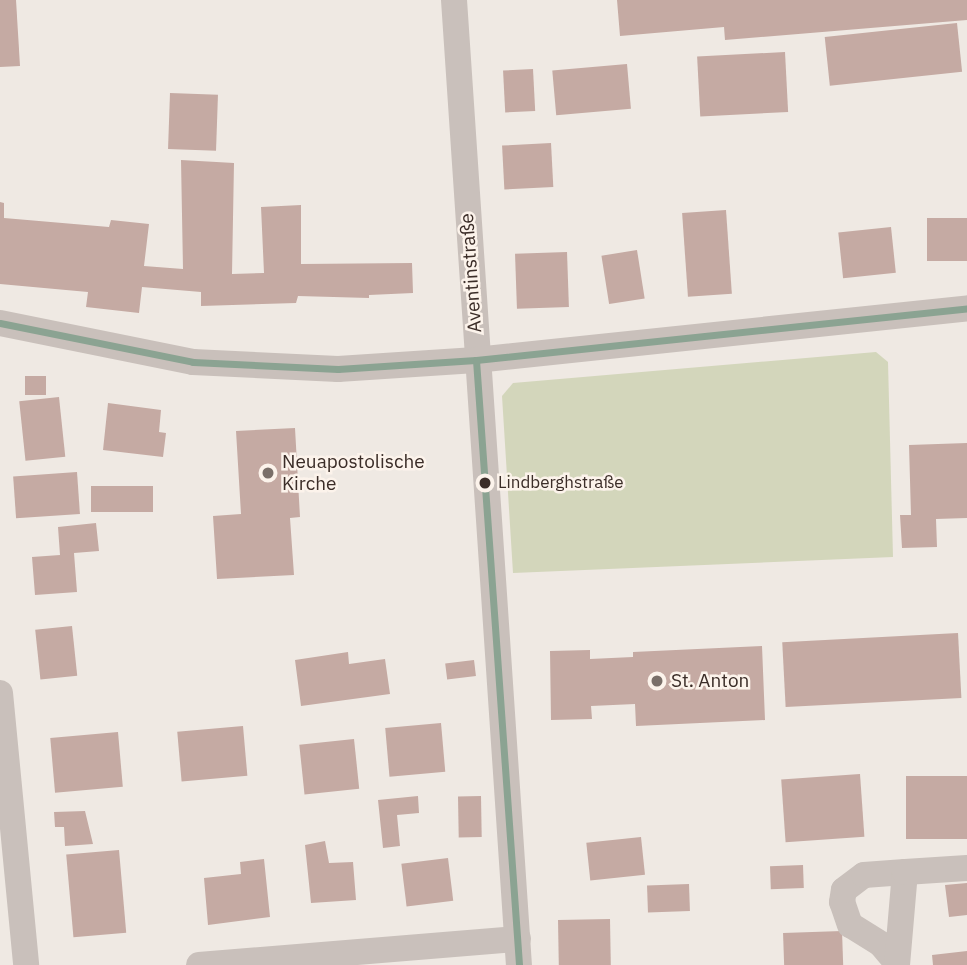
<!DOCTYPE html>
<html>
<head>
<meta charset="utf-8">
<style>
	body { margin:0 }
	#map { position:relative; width:967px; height:965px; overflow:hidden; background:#efe9e3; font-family:"IBM Plex Sans",sans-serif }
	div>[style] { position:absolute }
	.green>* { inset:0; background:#d3d6bb }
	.building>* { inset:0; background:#c5aaa3; transform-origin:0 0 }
	.minor>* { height:26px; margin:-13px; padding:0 13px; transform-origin:13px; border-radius:13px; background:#c9c0bb }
	.bus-1>* { height:7px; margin:-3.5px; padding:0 3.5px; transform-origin:3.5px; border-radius:3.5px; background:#8ba392 }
	.dots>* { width:19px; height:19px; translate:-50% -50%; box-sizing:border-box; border:4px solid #fcf3eb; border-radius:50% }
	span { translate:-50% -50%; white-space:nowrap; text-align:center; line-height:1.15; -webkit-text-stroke:5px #fcf3eb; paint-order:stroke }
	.bus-label { font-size:17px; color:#3b2d28 }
	.left { translate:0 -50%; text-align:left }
	.street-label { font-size:19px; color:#3b2d28 }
	.poi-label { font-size:19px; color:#3b2d28 }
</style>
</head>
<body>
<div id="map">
	<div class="green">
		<i style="clip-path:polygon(876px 352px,888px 362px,893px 557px,513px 573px,502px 396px,513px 383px)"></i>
	</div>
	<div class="building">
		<i style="clip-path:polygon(0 0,16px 0,20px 66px,0 67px)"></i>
		<i style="clip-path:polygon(617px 0,967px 0,967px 20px,725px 40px,724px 27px,620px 36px)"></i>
		<i style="left:957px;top:23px;width:49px;height:133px;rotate:84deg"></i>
		<i style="left:785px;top:52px;width:60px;height:88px;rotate:87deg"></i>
		<i style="left:627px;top:64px;width:45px;height:75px;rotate:85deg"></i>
		<i style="left:533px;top:69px;width:42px;height:30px;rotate:87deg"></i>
		<i style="left:170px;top:93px;width:48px;height:56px;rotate:2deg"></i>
		<i style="left:551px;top:143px;width:44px;height:49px;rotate:87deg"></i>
		<i style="clip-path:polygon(181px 160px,234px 163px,232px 274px,264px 273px,261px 207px,301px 205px,301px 264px,412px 263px,413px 293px,369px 295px,369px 298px,298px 296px,296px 303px,201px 306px,201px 292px,142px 287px,139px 313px,86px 307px,88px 292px,0 284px,0 202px,4px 203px,4px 218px,109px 227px,111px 220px,149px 224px,144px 266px,183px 269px)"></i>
		<i style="left:726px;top:210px;width:84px;height:44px;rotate:86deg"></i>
		<i style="left:967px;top:218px;width:43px;height:40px;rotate:90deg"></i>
		<i style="left:891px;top:227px;width:46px;height:53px;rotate:84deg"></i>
		<i style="left:637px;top:250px;width:49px;height:36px;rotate:81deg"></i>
		<i style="left:567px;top:252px;width:55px;height:52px;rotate:88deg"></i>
		<i style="left:46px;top:376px;width:19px;height:21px;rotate:90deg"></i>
		<i style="left:59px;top:397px;width:60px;height:40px;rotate:84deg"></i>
		<i style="clip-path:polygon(108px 403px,161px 410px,159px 432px,166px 433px,163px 457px,103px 450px)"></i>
		<i style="clip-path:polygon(295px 428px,300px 517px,290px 518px,294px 575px,217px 579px,213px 516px,241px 514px,236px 431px)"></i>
		<i style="clip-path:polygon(967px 443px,967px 518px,936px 519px,937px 547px,902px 548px,900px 515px,911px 515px,909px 445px)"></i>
		<i style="left:77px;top:472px;width:42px;height:64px;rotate:86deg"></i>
		<i style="left:153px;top:486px;width:26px;height:62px;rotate:90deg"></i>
		<i style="clip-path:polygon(96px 523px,99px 551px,74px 553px,77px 592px,35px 595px,32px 557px,60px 555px,58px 527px)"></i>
		<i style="left:72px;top:626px;width:50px;height:37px;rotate:84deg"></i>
		<i style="left:958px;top:633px;width:65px;height:176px;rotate:87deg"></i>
		<i style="clip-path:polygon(762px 646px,765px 720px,636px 726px,635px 704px,591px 706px,592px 719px,551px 720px,550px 651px,590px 650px,590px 659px,633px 657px,633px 652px)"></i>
		<i style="clip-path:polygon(348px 652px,349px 664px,385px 659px,390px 694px,301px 706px,295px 660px)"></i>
		<i style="left:474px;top:660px;width:16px;height:29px;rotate:83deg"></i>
		<i style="left:441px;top:723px;width:49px;height:56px;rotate:85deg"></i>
		<i style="left:243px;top:726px;width:50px;height:66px;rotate:85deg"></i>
		<i style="left:118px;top:732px;width:55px;height:68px;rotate:85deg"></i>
		<i style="left:354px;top:739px;width:50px;height:55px;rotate:84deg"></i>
		<i style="left:860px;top:774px;width:63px;height:79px;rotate:86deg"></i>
		<i style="left:967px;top:776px;width:63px;height:61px;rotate:90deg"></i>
		<i style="clip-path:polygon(418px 796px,419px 813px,397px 815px,400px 846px,383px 848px,378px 800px)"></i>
		<i style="left:481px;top:796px;width:41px;height:23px;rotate:89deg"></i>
		<i style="clip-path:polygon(85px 811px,93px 844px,65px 846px,64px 827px,55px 827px,54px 812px)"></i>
		<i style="left:641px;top:837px;width:38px;height:55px;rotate:84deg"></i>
		<i style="clip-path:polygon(325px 841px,329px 863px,353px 862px,356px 900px,311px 903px,305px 845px)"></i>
		<i style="left:119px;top:850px;width:83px;height:53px;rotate:85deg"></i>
		<i style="left:448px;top:858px;width:43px;height:47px;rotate:83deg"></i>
		<i style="clip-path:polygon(264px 859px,270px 917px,208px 925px,204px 878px,241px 874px,240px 862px)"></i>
		<i style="left:803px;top:865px;width:23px;height:33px;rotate:88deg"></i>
		<i style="clip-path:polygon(967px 883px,967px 915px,949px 917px,945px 885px)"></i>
		<i style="left:689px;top:884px;width:27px;height:42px;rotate:88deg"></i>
		<i style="left:610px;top:919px;width:46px;height:52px;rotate:89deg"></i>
		<i style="left:842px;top:931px;width:34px;height:59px;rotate:88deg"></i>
		<i style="clip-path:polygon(967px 951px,967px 965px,933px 965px,932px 955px)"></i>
	</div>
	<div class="minor">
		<i style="left:454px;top:0;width:967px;rotate:86.15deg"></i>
		<i style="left:0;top:323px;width:197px;rotate:11.4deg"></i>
		<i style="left:193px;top:362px;width:145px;rotate:2.8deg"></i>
		<i style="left:338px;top:369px;width:138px;rotate:-3.7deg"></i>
		<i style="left:476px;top:360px;width:494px;rotate:-6deg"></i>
		<i style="left:0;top:693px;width:273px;rotate:84.5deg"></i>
		<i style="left:896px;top:962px;width:23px;rotate:-130deg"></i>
		<i style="left:881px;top:944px;width:36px;rotate:-148deg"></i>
		<i style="left:850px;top:925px;width:24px;rotate:-109deg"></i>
		<i style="left:842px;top:902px;width:12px;rotate:-81deg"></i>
		<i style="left:844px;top:890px;width:25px;rotate:-37deg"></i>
		<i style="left:864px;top:875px;width:41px;rotate:-4.2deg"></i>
		<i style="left:199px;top:965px;width:320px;rotate:-4.7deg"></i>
		<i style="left:897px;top:965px;width:93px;rotate:-85.1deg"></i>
		<i style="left:905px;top:872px;width:62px;rotate:-3.7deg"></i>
	</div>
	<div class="bus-1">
		<i style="left:0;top:323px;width:197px;rotate:11.4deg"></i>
		<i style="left:193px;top:362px;width:145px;rotate:2.8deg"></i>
		<i style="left:338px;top:369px;width:138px;rotate:-3.7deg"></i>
		<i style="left:476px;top:360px;width:494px;rotate:-6deg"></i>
		<i style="left:476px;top:360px;width:607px;rotate:85.93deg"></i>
	</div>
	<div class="dots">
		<i style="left:268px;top:473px;background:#7a6f69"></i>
		<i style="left:485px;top:483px;background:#3b2d28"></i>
		<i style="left:657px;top:681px;background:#7a6f69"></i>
	</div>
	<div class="bus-label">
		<span class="left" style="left:498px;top:483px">Lindberghstraße</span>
	</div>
	<div class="street-label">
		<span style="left:471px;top:273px;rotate:-94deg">Aventinstraße</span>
	</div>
	<div class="poi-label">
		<span class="left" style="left:282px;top:473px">Neuapostolische<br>Kirche</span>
		<span class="left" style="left:671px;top:681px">St. Anton</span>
	</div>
</div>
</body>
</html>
